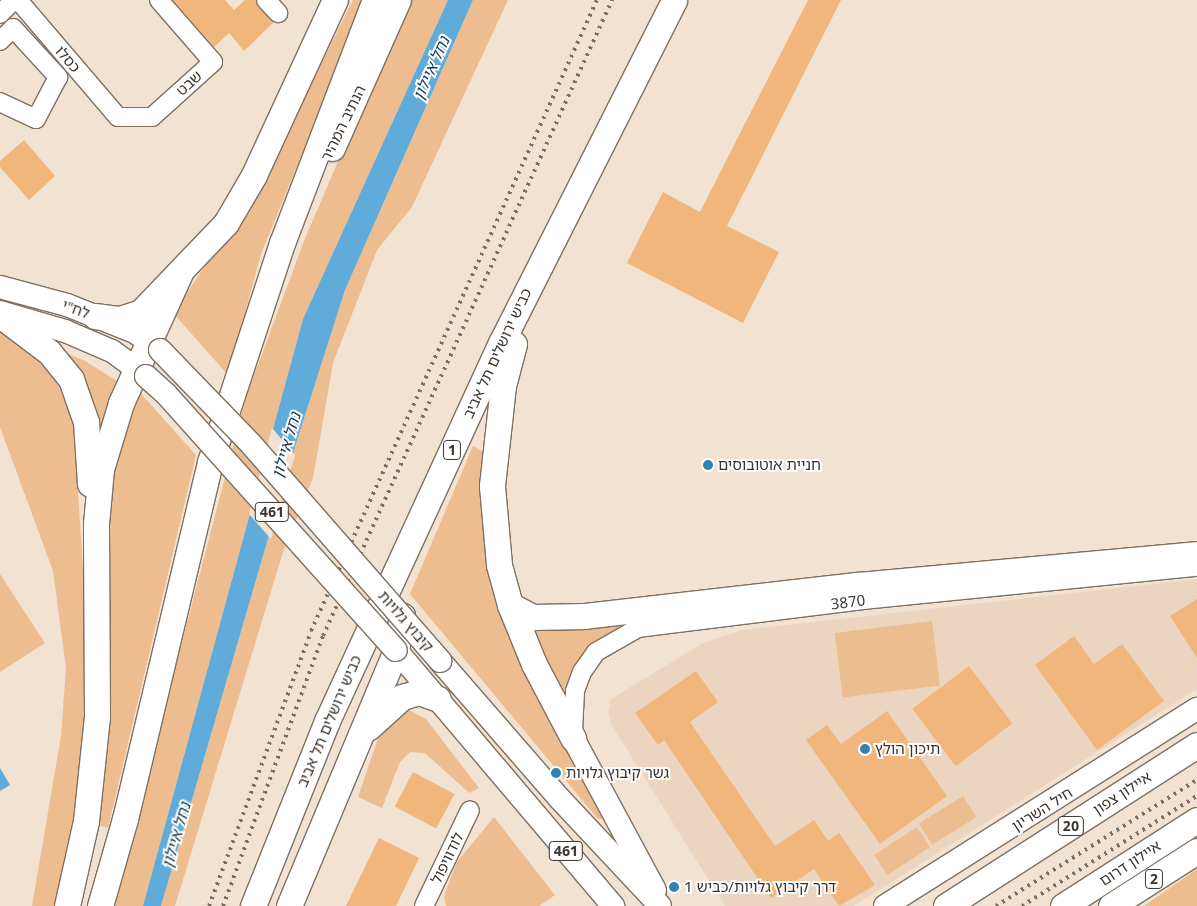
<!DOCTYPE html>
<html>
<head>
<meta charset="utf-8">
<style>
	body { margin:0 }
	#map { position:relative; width:1197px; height:906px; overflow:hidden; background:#f2e2d2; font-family:Georgia,"Noto Sans Hebrew",serif }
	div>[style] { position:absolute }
	.built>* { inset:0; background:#ebd5c0 }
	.green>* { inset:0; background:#edbd8f; transform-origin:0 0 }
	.water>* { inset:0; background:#5facdb }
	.pier>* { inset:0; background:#f2e2d2 }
	.building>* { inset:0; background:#f1b67b; transform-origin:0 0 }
	.roads { filter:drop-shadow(1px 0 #7e7062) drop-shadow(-1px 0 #7e7062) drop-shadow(0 1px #7e7062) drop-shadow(0 -1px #7e7062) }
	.minor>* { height:18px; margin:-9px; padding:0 9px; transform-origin:9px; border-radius:9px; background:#fff }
	.major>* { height:22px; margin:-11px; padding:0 11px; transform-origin:11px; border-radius:11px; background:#fff }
	.highway>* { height:25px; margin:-12.5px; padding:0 12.5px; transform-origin:12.5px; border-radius:12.5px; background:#fff }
	.rail>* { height:4px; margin-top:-2px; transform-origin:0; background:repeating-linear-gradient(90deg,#796f66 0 2.5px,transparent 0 7.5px) }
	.bridges { filter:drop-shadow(1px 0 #7e7062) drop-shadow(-1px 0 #7e7062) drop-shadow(0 1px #7e7062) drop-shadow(0 -1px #7e7062) }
	.major-bridge>* { height:22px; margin:-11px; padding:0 11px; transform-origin:11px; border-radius:11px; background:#fff }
	.dots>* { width:14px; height:14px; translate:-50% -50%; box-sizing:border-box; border:2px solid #fff; border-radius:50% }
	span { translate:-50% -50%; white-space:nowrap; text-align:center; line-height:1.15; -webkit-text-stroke:4px #fff; paint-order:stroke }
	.shield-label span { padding:1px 4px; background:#fff; border:1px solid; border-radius:4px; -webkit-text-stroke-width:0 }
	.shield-label { font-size:14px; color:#3b352f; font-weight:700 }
	.street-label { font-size:15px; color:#3b352f }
	.poi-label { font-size:15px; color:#3b352f }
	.left { translate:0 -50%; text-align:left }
	.water-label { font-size:16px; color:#193b4f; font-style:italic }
</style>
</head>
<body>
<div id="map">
	<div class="built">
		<i style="clip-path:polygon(1197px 579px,1197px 689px,854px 906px,725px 906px,611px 724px,608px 712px,611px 699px,703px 643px,742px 630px)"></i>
	</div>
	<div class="green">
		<i style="clip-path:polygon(353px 0,365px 0,261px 254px,228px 375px,173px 313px,263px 181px)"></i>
		<i style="clip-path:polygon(407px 0,448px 0,303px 319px,143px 906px,113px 906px,246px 397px,304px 241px)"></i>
		<i style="clip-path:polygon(473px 0,508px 0,412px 207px,377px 250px,333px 363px,313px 478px,283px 552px,175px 906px,161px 906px,293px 453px,345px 290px)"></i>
		<i style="clip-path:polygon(0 320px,34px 347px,72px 403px,89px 659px,75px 836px,58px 906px,32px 906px,61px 736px,66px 668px,53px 571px,0 427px)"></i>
		<i style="clip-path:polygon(68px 354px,85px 361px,117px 381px,98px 440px,66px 358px)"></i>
		<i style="clip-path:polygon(135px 387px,196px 455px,108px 828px,93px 823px,105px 499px)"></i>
		<i style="clip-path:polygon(473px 446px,482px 451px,483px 523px,609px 818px,598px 819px,410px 594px)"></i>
		<i style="clip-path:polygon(0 574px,45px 643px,0 672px)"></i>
		<i style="clip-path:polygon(651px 615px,590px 649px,577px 664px,571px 678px,565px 712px,521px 623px)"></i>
		<i style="left:932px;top:621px;width:65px;height:98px;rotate:83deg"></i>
		<i style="clip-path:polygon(403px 707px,426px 719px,479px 788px,469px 793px,425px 753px,410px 752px,400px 762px,382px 808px,358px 797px,385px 718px)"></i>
		<i style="left:963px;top:796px;width:25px;height:52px;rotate:58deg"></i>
		<i style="clip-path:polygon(494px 817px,555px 895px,539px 906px,446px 906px,444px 896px,457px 862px)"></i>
		<i style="left:917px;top:827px;width:24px;height:51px;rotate:57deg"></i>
		<i style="clip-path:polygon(1197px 869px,1197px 906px,1144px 906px)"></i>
	</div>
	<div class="water">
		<i style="clip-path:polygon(448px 0,473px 0,345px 290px,293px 453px,161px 906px,143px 906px,303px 319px)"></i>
		<i style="clip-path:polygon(0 768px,10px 785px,0 791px)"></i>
	</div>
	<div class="pier">
		<i style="clip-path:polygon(272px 428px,295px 455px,271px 539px,249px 514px)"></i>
	</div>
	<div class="building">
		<i style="clip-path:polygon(173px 0,225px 0,234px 10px,245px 0,256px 0,258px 7px,274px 22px,244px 51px,229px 33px,214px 47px)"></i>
		<i style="clip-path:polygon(808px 0,841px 0,727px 226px,779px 252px,743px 323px,627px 263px,663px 192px,700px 212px)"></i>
		<i style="clip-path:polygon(24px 140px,55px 176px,29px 200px,0 167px,0 161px)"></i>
		<i style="clip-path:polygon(1197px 599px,1197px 658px,1170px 616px)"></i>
		<i style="clip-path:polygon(1074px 636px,1094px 664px,1122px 644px,1164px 701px,1097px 750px,1035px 665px)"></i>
		<i style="left:969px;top:666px;width:72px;height:71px;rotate:53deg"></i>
		<i style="clip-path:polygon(696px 671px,718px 702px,690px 722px,775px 846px,814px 820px,828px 841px,839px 833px,875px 885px,839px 906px,814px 869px,771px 898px,664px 740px,658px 745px,635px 713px)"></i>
		<i style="clip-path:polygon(887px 711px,947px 796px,880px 844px,806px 740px,827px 725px,841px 744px)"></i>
		<i style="left:413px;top:772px;width:47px;height:39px;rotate:28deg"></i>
		<i style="clip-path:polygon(379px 838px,419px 858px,396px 906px,346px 906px)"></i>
	</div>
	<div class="roads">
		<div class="minor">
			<i style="left:18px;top:0;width:154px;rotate:49.5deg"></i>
			<i style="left:118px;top:117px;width:34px"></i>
			<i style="left:152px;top:117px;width:82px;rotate:-42deg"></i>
			<i style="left:213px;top:62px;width:82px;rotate:-131.1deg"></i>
			<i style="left:266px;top:0;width:18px;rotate:47deg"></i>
			<i style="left:0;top:14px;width:20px;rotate:-45deg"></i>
			<i style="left:0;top:41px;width:18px;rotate:-45deg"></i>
			<i style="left:13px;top:28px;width:67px;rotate:47.4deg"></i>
			<i style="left:58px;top:77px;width:47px;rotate:117.6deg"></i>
			<i style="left:36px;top:119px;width:40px;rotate:-155deg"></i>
			<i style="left:573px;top:732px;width:41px;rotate:-87.2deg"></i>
			<i style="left:575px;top:691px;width:20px;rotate:-70deg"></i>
			<i style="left:582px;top:672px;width:24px;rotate:-55deg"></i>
			<i style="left:596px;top:652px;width:48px;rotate:-29.7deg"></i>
			<i style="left:638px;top:628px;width:228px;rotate:-7.1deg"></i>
			<i style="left:864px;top:600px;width:335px;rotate:-5.7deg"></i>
			<i style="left:424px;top:906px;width:106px;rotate:-64.4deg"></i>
		</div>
		<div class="major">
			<i style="left:0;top:287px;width:69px;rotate:15deg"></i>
			<i style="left:67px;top:305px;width:73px;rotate:21.7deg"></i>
			<i style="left:135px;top:332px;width:31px;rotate:36deg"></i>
			<i style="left:0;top:312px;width:68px;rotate:16.3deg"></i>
			<i style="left:65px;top:331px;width:51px;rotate:23.1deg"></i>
			<i style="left:112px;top:351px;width:42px;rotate:36.3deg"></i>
			<i style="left:396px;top:650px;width:336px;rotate:49.7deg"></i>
			<i style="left:440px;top:661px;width:183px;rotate:49deg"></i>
			<i style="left:560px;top:799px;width:146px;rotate:46.9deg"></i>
			<i style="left:573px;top:738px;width:173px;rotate:61.7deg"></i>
			<i style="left:885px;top:906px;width:369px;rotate:-32.3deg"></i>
		</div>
		<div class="highway">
			<i style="left:332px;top:148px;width:162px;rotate:-66deg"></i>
			<i style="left:0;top:315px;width:61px;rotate:37.1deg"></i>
			<i style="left:49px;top:352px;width:35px;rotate:51deg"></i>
			<i style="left:71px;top:379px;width:46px;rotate:70.8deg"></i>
			<i style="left:86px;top:422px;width:62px;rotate:86.3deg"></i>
			<i style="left:95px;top:316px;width:25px;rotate:7deg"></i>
			<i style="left:120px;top:319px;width:22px;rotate:-18deg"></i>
			<i style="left:141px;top:312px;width:123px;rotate:-46.3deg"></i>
			<i style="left:226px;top:223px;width:56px;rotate:-59.7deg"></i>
			<i style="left:254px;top:175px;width:193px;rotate:-65.2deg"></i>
			<i style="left:514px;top:344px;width:43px;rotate:104.7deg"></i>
			<i style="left:503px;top:386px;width:101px;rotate:96.3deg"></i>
			<i style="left:492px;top:486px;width:79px;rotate:84.9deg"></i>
			<i style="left:499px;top:565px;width:41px;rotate:74.6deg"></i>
			<i style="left:510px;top:605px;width:64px;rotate:67.9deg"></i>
			<i style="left:534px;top:664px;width:84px;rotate:62.2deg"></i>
			<i style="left:510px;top:605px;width:26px;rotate:28deg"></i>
			<i style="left:533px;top:617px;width:51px;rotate:-1.1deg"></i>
			<i style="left:584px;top:616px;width:275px;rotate:-6.5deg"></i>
			<i style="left:857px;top:585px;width:341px;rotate:-5.2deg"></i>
			<i style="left:369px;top:727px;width:45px;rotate:-42.3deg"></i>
			<i style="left:402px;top:697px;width:18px;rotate:-16deg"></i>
			<i style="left:419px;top:692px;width:20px;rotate:20deg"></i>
			<i style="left:67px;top:906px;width:87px;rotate:-77.4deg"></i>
			<i style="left:86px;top:821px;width:105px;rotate:-84deg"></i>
			<i style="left:97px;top:717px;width:193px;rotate:-90.3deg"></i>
			<i style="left:96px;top:524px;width:55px;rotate:-84.8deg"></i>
			<i style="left:101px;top:469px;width:69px;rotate:-73.1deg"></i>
			<i style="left:121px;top:403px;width:143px;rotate:-65.6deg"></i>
			<i style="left:100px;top:906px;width:91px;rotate:-74deg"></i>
			<i style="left:125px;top:819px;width:367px;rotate:-76.6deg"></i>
			<i style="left:210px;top:462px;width:231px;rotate:-71.8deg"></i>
			<i style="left:282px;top:243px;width:260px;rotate:-69.1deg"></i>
			<i style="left:253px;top:906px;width:199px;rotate:-68.2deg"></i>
			<i style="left:327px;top:721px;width:416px;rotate:-65.3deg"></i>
			<i style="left:501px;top:343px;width:384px;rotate:-63.2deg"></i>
			<i style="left:289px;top:906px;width:277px;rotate:-67.3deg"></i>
			<i style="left:396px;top:650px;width:35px;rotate:-80deg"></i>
			<i style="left:946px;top:906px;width:298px;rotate:-32.7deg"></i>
			<i style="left:1063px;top:906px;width:159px;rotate:-32.7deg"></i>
			<i style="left:1111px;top:906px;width:102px;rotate:-32.6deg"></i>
		</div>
	</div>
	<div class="rail">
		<i style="left:209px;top:906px;width:293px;rotate:-69.6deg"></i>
		<i style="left:311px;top:631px;width:693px;rotate:-65.62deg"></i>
		<i style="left:223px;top:906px;width:288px;rotate:-69.7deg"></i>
		<i style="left:323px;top:636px;width:699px;rotate:-65.56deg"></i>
		<i style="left:996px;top:906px;width:237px;rotate:-32.1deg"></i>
		<i style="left:1022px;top:906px;width:207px;rotate:-32.2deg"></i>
	</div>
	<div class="bridges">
		<div class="major-bridge">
			<i style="left:160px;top:350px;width:131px;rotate:45.9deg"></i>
			<i style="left:251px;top:444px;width:288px;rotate:48.9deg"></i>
			<i style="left:146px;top:376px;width:27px;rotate:42deg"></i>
			<i style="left:166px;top:394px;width:344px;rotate:48.1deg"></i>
		</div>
	</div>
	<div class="dots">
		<i style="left:708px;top:465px;background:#2d83b2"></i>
		<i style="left:865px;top:749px;background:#2d83b2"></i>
		<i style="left:556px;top:773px;background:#2d83b2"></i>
		<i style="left:674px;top:887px;background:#2d83b2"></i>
	</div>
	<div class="shield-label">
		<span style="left:452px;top:450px">1</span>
		<span style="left:272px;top:512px">461</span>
		<span style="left:1071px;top:826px">20</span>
		<span style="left:566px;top:851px">461</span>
		<span style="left:1154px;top:879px">2</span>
	</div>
	<div class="street-label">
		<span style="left:68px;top:59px;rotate:49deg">כסלו</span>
		<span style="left:189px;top:83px;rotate:-42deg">שבט</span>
		<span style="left:343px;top:123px;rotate:-64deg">הנתיב המהיר</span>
		<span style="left:76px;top:309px;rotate:20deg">לח"י</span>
		<span style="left:497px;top:353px;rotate:-65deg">כביש ירושלים תל אביב</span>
		<span style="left:848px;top:602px;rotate:-7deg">3870</span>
		<span style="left:406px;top:621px;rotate:49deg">קיבוץ גלויות</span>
		<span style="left:329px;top:721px;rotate:-67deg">כביש ירושלים תל אביב</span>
		<span style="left:1122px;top:793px;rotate:-33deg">איילון צפון</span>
		<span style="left:1042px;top:809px;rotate:-32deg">חיל השריון</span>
		<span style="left:447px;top:858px;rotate:-64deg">לודוויפול</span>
		<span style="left:1130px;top:863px;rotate:-33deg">איילון דרום</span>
	</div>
	<div class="poi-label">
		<span class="left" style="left:718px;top:465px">חניית אוטובוסים</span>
		<span class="left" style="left:875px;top:749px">תיכון הולץ</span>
		<span class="left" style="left:566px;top:773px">גשר קיבוץ גלויות</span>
		<span class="left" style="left:684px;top:887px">דרך קיבוץ גלויות/כביש 1</span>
	</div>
	<div class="water-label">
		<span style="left:431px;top:68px;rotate:-66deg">נחל איילון</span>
		<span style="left:286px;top:445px;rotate:-74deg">נחל איילון</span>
		<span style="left:176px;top:835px;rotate:-74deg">נחל איילון</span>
	</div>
</div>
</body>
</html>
